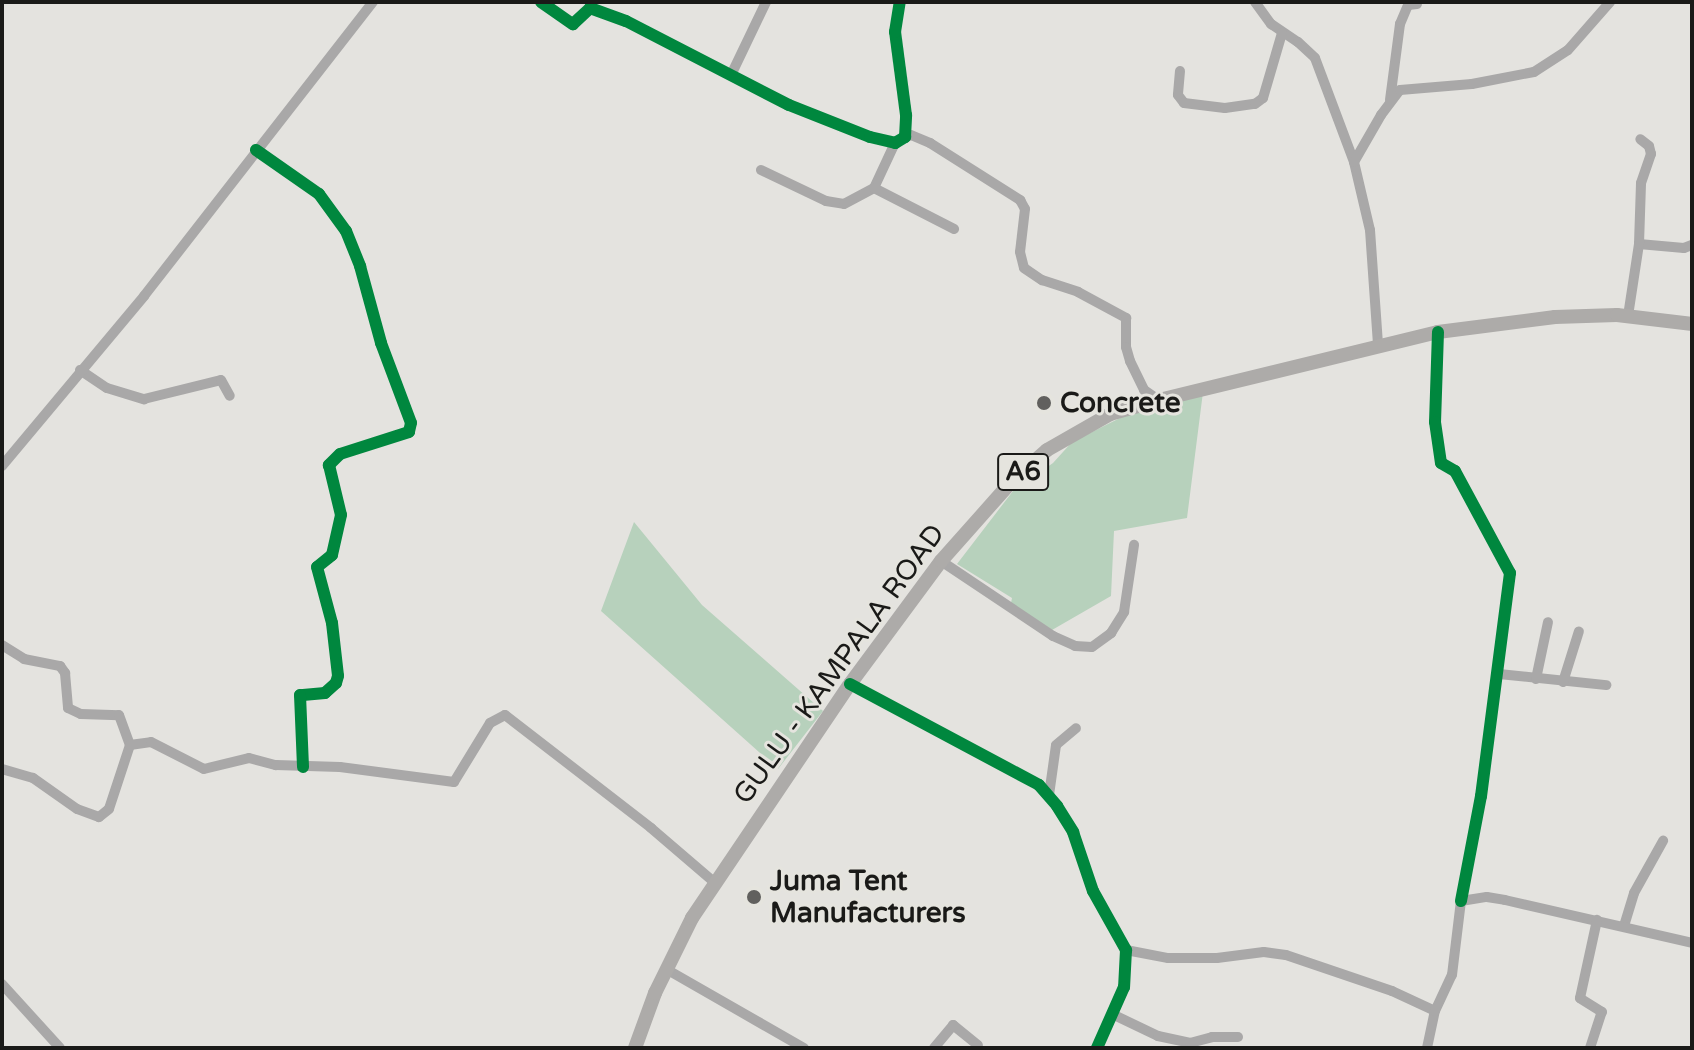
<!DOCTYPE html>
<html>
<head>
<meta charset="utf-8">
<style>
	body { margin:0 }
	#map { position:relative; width:1694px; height:1050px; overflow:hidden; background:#e4e3df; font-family:"Varela Round",sans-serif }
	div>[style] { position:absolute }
	.green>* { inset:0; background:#b7d1bc }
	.minor>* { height:10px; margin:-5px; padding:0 5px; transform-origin:5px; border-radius:5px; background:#a9a8a8 }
	.major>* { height:14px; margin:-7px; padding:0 7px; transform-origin:7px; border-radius:7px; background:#adaba9 }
	.cycleway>* { height:12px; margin:-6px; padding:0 6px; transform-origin:6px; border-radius:6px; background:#00873e }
	.dots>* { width:22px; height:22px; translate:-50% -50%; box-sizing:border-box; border:4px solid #e5e4de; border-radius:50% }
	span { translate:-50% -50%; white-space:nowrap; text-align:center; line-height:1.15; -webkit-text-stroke:6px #e5e4de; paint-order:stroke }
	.shield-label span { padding:2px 6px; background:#e5e4de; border:2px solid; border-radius:6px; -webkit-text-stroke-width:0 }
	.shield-label { font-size:26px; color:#1a1a18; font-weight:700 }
	.poi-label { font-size:28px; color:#1a1a18; font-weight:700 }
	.left { translate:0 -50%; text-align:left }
	.street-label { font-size:28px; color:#1a1a18 }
	.frame { position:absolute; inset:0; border:4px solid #1a1a18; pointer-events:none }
</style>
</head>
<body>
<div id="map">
	<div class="green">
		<i style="clip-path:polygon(1203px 392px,1187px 518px,1114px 531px,1111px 596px,1052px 630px,1011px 603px,1012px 598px,957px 564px,1013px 491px,1053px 463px,1072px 442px,1128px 414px)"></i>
		<i style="clip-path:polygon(634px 522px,702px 605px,823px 711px,778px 769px,601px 611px)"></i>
	</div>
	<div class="minor">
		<i style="left:541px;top:2px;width:39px;rotate:35deg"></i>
		<i style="left:573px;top:24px;width:23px;rotate:-43deg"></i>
		<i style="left:590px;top:8px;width:38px;rotate:20deg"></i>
		<i style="left:626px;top:21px;width:183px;rotate:27.3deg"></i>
		<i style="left:789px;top:105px;width:87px;rotate:21.6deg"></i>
		<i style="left:870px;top:137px;width:26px;rotate:13deg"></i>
		<i style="left:895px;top:143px;width:12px;rotate:-31deg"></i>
		<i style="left:905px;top:137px;width:22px;rotate:-87deg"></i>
		<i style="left:906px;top:115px;width:84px;rotate:-97.5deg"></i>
		<i style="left:895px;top:32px;width:30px;rotate:-81deg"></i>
		<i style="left:1255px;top:2px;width:27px;rotate:54deg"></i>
		<i style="left:1271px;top:24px;width:32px;rotate:34deg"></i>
		<i style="left:1298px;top:42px;width:23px;rotate:43deg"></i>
		<i style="left:1315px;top:58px;width:111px;rotate:69.4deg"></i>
		<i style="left:1354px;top:162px;width:70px;rotate:76.8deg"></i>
		<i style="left:1370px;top:230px;width:114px;rotate:86deg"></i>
		<i style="left:1180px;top:71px;width:24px;rotate:95deg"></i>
		<i style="left:1178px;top:95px;width:10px;rotate:53deg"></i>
		<i style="left:1184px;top:103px;width:41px;rotate:7deg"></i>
		<i style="left:1225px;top:108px;width:30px;rotate:-8deg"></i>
		<i style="left:1255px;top:104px;width:10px;rotate:-37deg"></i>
		<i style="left:1263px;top:98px;width:68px;rotate:-73.7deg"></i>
		<i style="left:732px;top:73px;width:79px;rotate:-64.4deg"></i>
		<i style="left:1390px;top:100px;width:77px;rotate:-82.5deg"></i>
		<i style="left:1400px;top:24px;width:21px;rotate:-67deg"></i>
		<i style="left:1408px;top:5px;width:9px;rotate:-6deg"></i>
		<i style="left:905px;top:137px;width:6px;rotate:-18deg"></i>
		<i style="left:911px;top:135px;width:21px;rotate:23deg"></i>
		<i style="left:930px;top:143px;width:107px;rotate:32.3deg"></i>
		<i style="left:1020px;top:200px;width:10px;rotate:61deg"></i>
		<i style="left:1025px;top:209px;width:43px;rotate:96.6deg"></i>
		<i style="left:1020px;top:252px;width:16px;rotate:76deg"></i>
		<i style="left:1024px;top:268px;width:22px;rotate:34deg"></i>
		<i style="left:1042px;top:280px;width:38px;rotate:18deg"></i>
		<i style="left:1078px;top:292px;width:55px;rotate:28.4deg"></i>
		<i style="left:1126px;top:318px;width:29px;rotate:90deg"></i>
		<i style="left:1126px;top:347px;width:15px;rotate:74deg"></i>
		<i style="left:1130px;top:361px;width:32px;rotate:64deg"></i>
		<i style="left:1144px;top:390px;width:18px;rotate:34deg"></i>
		<i style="left:256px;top:150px;width:77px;rotate:34.9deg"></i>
		<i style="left:319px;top:194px;width:46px;rotate:53.9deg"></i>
		<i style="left:346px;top:231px;width:38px;rotate:68deg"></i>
		<i style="left:360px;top:266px;width:80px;rotate:74.7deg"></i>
		<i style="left:381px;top:343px;width:85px;rotate:69.4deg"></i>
		<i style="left:411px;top:423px;width:9px;rotate:103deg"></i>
		<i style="left:409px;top:432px;width:72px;rotate:162.3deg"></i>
		<i style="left:340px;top:454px;width:16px;rotate:135deg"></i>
		<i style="left:329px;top:465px;width:51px;rotate:76.5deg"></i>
		<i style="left:341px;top:515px;width:41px;rotate:102.7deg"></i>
		<i style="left:332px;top:555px;width:19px;rotate:141deg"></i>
		<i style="left:317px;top:567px;width:58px;rotate:75deg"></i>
		<i style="left:332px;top:623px;width:53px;rotate:83.5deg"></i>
		<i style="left:338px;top:676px;width:7px;rotate:106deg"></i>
		<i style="left:336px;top:683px;width:15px;rotate:138deg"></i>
		<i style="left:325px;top:693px;width:25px;rotate:175deg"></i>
		<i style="left:300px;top:695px;width:72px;rotate:87.6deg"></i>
		<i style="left:1354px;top:162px;width:54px;rotate:-60.1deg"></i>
		<i style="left:1381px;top:115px;width:31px;rotate:-53deg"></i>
		<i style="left:1400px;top:90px;width:72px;rotate:-4.8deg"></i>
		<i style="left:1472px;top:84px;width:63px;rotate:-11deg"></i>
		<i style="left:1534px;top:72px;width:40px;rotate:-32.9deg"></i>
		<i style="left:1568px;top:50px;width:64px;rotate:-48.8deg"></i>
		<i style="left:761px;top:170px;width:72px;rotate:25.5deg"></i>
		<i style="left:826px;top:201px;width:18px;rotate:9deg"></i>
		<i style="left:844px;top:204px;width:34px;rotate:-28deg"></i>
		<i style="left:874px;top:188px;width:50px;rotate:-65deg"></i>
		<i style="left:874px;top:188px;width:90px;rotate:27.1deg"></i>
		<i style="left:1639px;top:244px;width:45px;rotate:5.1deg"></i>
		<i style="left:1684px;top:248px;width:9px;rotate:-21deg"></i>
		<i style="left:1628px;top:316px;width:73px;rotate:-81.3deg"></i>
		<i style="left:1639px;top:244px;width:61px;rotate:-88.1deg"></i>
		<i style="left:1641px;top:183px;width:31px;rotate:-71deg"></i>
		<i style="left:1651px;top:154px;width:8px;rotate:-104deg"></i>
		<i style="left:1649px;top:146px;width:11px;rotate:-142deg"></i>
		<i style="left:1438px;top:332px;width:90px;rotate:91.9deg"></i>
		<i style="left:1435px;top:422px;width:41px;rotate:81.7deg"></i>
		<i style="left:1441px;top:463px;width:16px;rotate:30deg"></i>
		<i style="left:1455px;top:471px;width:116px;rotate:61.7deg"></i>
		<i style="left:1510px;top:573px;width:225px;rotate:97.4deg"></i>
		<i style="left:1481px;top:796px;width:107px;rotate:100.8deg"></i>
		<i style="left:80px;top:370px;width:32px;rotate:34deg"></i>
		<i style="left:107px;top:388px;width:39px;rotate:17deg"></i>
		<i style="left:144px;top:399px;width:79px;rotate:-13.9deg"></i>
		<i style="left:221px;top:380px;width:18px;rotate:61deg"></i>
		<i style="left:2px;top:466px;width:222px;rotate:-50.1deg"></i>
		<i style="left:144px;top:296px;width:373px;rotate:-52.1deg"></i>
		<i style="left:941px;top:561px;width:135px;rotate:33.8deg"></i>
		<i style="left:1053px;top:636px;width:24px;rotate:24deg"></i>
		<i style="left:1075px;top:646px;width:17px;rotate:3deg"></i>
		<i style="left:1092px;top:647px;width:24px;rotate:-36deg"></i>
		<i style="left:1111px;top:633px;width:25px;rotate:-58deg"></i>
		<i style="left:1124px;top:612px;width:68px;rotate:-81.5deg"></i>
		<i style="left:2px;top:645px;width:26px;rotate:32deg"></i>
		<i style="left:24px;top:659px;width:37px;rotate:11deg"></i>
		<i style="left:60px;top:666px;width:9px;rotate:54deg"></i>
		<i style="left:65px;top:673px;width:35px;rotate:85deg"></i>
		<i style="left:68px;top:708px;width:14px;rotate:25deg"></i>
		<i style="left:81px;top:714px;width:38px;rotate:2deg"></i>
		<i style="left:119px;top:715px;width:32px;rotate:70deg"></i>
		<i style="left:130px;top:745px;width:67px;rotate:108.2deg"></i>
		<i style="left:109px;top:809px;width:13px;rotate:141deg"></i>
		<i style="left:99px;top:817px;width:23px;rotate:-160deg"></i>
		<i style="left:77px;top:809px;width:54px;rotate:-144.8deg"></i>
		<i style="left:33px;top:778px;width:32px;rotate:-164deg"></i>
		<i style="left:1499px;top:674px;width:108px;rotate:5.9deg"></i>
		<i style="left:1536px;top:679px;width:58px;rotate:-78.1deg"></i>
		<i style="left:1563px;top:682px;width:53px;rotate:-72.6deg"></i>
		<i style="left:850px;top:684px;width:214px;rotate:28.1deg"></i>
		<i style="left:1039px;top:785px;width:28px;rotate:49deg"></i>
		<i style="left:1057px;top:806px;width:31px;rotate:58deg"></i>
		<i style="left:1073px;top:832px;width:62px;rotate:71.3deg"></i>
		<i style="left:1093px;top:891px;width:68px;rotate:60.8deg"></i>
		<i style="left:1126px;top:950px;width:37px;rotate:93deg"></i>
		<i style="left:1124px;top:987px;width:67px;rotate:113.9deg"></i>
		<i style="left:130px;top:745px;width:21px;rotate:-8deg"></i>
		<i style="left:151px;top:742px;width:59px;rotate:27deg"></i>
		<i style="left:204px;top:769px;width:46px;rotate:-13.7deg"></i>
		<i style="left:249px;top:758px;width:28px;rotate:15deg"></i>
		<i style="left:276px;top:765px;width:64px;rotate:1.8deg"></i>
		<i style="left:340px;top:767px;width:115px;rotate:7.5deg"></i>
		<i style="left:454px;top:782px;width:69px;rotate:-58.6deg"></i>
		<i style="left:490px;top:723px;width:17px;rotate:-28deg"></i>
		<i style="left:505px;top:715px;width:185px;rotate:37.7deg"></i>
		<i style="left:651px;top:828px;width:83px;rotate:40.6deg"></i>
		<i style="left:1049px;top:795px;width:50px;rotate:-82deg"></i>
		<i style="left:1056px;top:745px;width:26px;rotate:-40deg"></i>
		<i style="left:1624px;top:926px;width:34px;rotate:-73deg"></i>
		<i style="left:1634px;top:893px;width:60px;rotate:-60.9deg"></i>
		<i style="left:1126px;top:950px;width:43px;rotate:10.8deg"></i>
		<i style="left:1168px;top:958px;width:49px"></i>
		<i style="left:1217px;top:958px;width:47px;rotate:-7.3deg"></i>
		<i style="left:1264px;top:952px;width:22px;rotate:8deg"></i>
		<i style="left:1286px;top:955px;width:112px;rotate:18.8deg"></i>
		<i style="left:1392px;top:991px;width:47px;rotate:24.9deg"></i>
		<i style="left:666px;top:969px;width:159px;rotate:29.8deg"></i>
		<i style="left:2px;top:984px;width:86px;rotate:47.8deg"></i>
		<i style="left:1112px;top:1014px;width:51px;rotate:25.6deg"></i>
		<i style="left:1158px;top:1036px;width:33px;rotate:12deg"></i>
		<i style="left:1190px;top:1043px;width:23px;rotate:-15deg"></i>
		<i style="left:1212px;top:1037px;width:26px"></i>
		<i style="left:934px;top:1048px;width:30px;rotate:-50deg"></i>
		<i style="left:953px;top:1025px;width:32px;rotate:39deg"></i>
		<i style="left:1427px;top:1048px;width:38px;rotate:-78deg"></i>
		<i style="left:1435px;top:1011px;width:40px;rotate:-65deg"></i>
		<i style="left:1452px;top:975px;width:75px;rotate:-83.1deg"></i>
		<i style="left:1461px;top:901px;width:26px;rotate:-9deg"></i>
		<i style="left:1487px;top:897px;width:18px;rotate:9deg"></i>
		<i style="left:1505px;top:900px;width:192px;rotate:12.9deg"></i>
		<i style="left:1590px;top:1048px;width:38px;rotate:-72deg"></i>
		<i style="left:1602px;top:1012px;width:26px;rotate:-148deg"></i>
		<i style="left:1580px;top:998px;width:80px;rotate:-77.7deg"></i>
	</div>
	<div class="major">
		<i style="left:635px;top:1048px;width:59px;rotate:-70deg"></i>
		<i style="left:655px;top:993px;width:84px;rotate:-63.7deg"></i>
		<i style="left:692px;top:918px;width:282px;rotate:-56deg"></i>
		<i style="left:850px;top:684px;width:153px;rotate:-53.5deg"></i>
		<i style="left:941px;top:561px;width:108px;rotate:-48.4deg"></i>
		<i style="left:1013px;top:480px;width:45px;rotate:-41.4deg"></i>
		<i style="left:1047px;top:450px;width:73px;rotate:-29.7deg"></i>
		<i style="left:1110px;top:414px;width:51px;rotate:-15.9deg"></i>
		<i style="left:1159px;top:400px;width:287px;rotate:-13.7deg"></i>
		<i style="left:1438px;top:332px;width:118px;rotate:-7.3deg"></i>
		<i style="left:1555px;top:317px;width:62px;rotate:-1.8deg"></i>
		<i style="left:1617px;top:315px;width:76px;rotate:6.8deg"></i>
	</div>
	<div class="cycleway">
		<i style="left:541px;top:2px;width:39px;rotate:35deg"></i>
		<i style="left:573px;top:24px;width:23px;rotate:-43deg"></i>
		<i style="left:590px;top:8px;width:38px;rotate:20deg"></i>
		<i style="left:626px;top:21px;width:183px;rotate:27.3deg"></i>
		<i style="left:789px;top:105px;width:87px;rotate:21.6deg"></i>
		<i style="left:870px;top:137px;width:26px;rotate:13deg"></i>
		<i style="left:895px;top:143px;width:12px;rotate:-31deg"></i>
		<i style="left:905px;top:137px;width:22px;rotate:-87deg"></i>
		<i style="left:906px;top:115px;width:84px;rotate:-97.5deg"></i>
		<i style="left:895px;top:32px;width:30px;rotate:-81deg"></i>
		<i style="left:256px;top:150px;width:77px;rotate:34.9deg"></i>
		<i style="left:319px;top:194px;width:46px;rotate:53.9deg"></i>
		<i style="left:346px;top:231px;width:38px;rotate:68deg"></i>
		<i style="left:360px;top:266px;width:80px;rotate:74.7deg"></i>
		<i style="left:381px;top:343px;width:85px;rotate:69.4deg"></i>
		<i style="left:411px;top:423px;width:9px;rotate:103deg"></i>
		<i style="left:409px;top:432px;width:72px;rotate:162.3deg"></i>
		<i style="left:340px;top:454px;width:16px;rotate:135deg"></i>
		<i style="left:329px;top:465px;width:51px;rotate:76.5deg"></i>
		<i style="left:341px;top:515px;width:41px;rotate:102.7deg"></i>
		<i style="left:332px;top:555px;width:19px;rotate:141deg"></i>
		<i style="left:317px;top:567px;width:58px;rotate:75deg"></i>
		<i style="left:332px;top:623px;width:53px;rotate:83.5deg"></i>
		<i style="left:338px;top:676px;width:7px;rotate:106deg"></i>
		<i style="left:336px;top:683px;width:15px;rotate:138deg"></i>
		<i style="left:325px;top:693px;width:25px;rotate:175deg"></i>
		<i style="left:300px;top:695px;width:72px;rotate:87.6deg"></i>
		<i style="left:1438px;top:332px;width:90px;rotate:91.9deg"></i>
		<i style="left:1435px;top:422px;width:41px;rotate:81.7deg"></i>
		<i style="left:1441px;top:463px;width:16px;rotate:30deg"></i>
		<i style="left:1455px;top:471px;width:116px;rotate:61.7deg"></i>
		<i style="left:1510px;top:573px;width:225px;rotate:97.4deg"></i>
		<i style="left:1481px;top:796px;width:107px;rotate:100.8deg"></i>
		<i style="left:850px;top:684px;width:214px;rotate:28.1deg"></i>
		<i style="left:1039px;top:785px;width:28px;rotate:49deg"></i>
		<i style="left:1057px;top:806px;width:31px;rotate:58deg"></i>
		<i style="left:1073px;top:832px;width:62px;rotate:71.3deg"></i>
		<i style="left:1093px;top:891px;width:68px;rotate:60.8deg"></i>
		<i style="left:1126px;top:950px;width:37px;rotate:93deg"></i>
		<i style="left:1124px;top:987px;width:67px;rotate:113.9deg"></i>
	</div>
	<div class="dots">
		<i style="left:1044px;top:403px;background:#61605e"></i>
		<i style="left:754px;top:897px;background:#61605e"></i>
	</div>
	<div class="shield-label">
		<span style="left:1023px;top:472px">A6</span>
	</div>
	<div class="poi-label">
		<span class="left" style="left:1060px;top:403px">Concrete</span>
		<span class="left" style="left:770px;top:897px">Juma Tent<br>Manufacturers</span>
	</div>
	<div class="street-label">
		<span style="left:839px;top:664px;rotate:-54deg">GULU - KAMPALA ROAD</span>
	</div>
	<div class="frame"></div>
</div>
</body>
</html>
